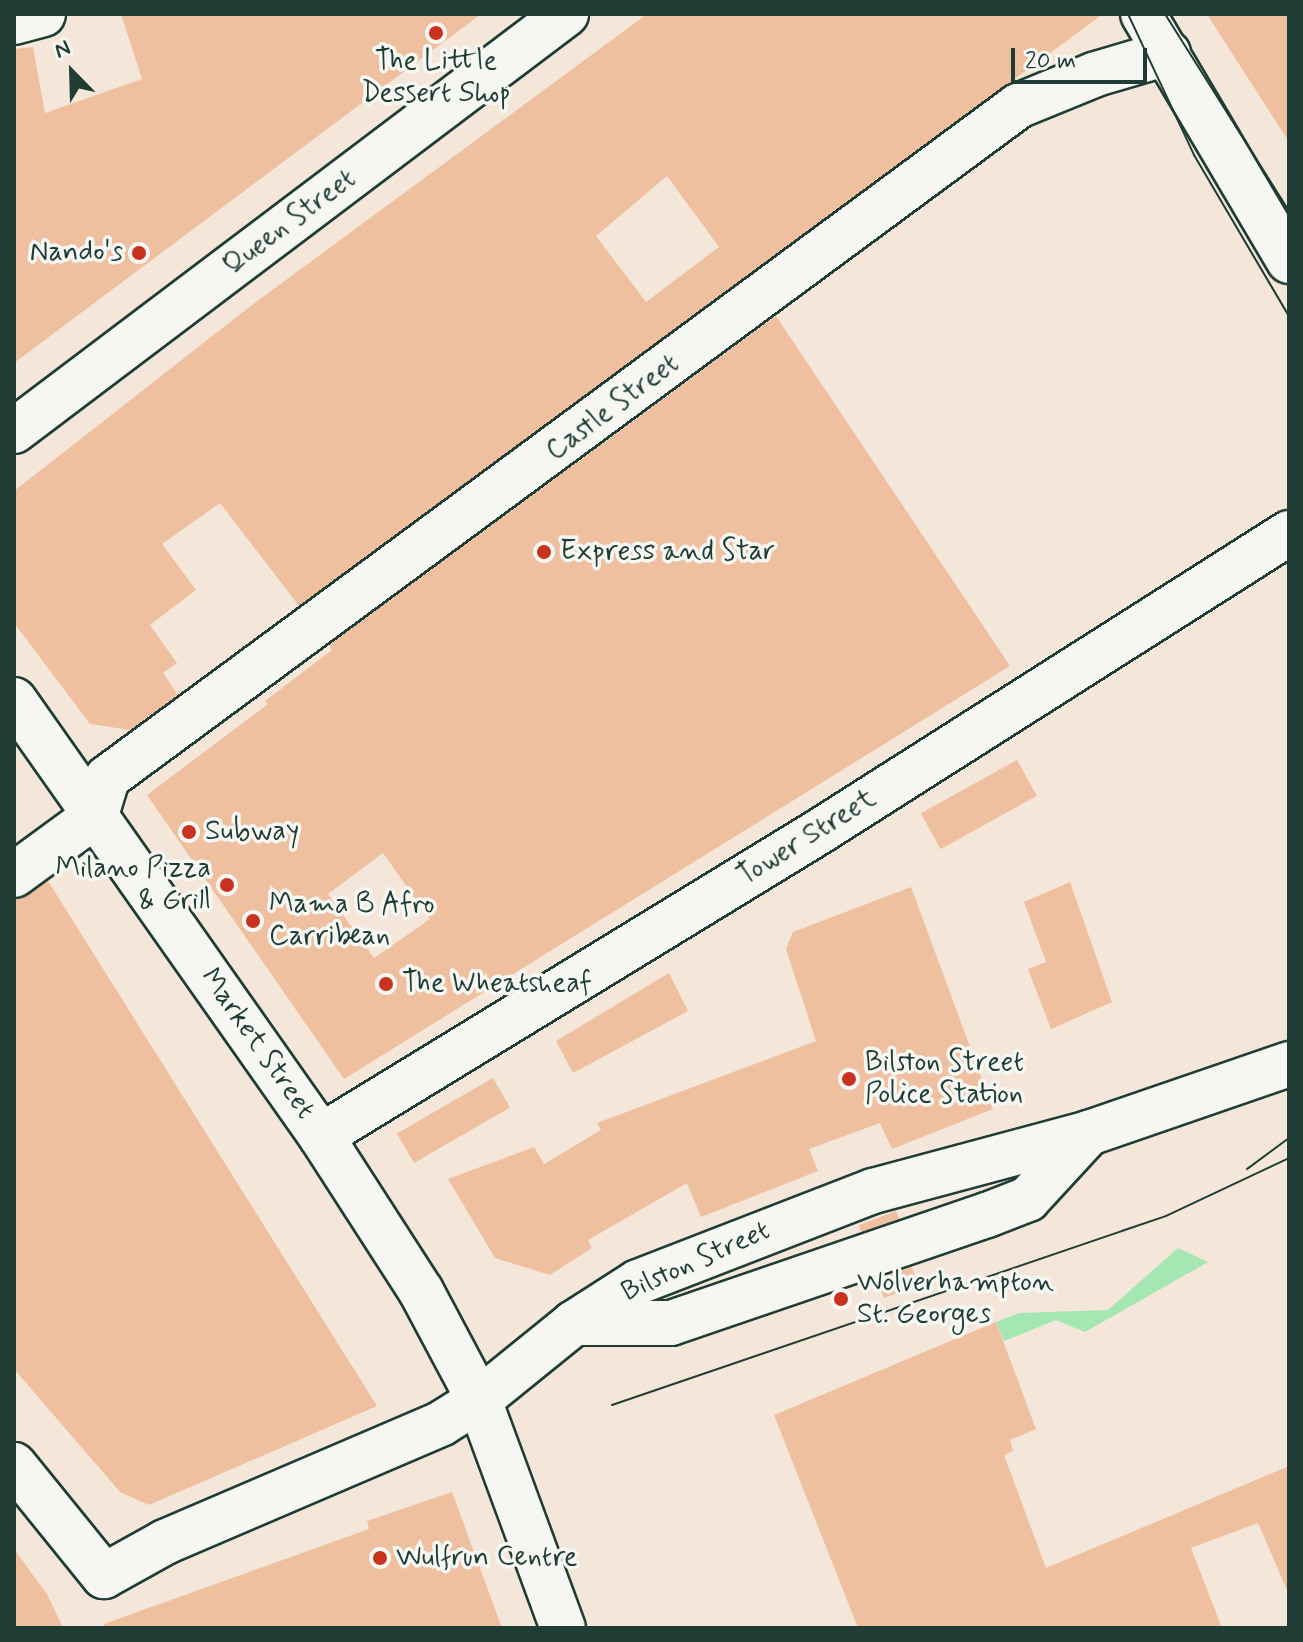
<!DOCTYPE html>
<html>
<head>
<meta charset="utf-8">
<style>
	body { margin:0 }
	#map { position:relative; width:1303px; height:1642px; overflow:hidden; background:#f4e6d9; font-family:Mynerve,sans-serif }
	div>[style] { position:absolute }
	.green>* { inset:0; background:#a4e7b2 }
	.building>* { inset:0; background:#efc09f; transform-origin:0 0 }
	.roads { filter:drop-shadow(2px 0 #1f3d34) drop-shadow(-2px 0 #1f3d34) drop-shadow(0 2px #1f3d34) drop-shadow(0 -2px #1f3d34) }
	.minor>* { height:44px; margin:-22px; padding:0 22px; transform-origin:22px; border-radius:22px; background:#f6f6f2 }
	.tram>* { height:2px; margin:-1px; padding:0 1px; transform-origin:1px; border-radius:1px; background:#1f3d34 }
	.dots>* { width:22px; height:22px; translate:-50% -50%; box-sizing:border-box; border:4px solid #f6f6f2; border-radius:50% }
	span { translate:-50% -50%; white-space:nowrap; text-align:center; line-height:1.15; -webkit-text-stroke:7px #f6f6f2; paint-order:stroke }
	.poi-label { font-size:28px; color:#1f3d34 }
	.right { translate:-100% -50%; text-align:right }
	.left { translate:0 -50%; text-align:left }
	.street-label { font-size:28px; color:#1f3d34 }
	.frame { position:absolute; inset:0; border:16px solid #1f3d34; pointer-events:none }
	.north { position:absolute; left:32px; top:32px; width:80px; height:80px; -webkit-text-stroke:6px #f6f6f2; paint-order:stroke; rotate:337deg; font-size:22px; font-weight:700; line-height:32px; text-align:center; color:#1f3d34 }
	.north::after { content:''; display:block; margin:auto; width:28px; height:36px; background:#1f3d34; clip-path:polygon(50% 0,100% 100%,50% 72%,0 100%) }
	.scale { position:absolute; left:1011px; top:48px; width:136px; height:36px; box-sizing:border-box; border:4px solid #1f3d34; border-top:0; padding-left:10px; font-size:24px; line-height:28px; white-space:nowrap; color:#1f3d34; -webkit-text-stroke:6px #f6f6f2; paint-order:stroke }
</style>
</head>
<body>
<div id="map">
	<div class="green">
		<i style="clip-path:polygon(1178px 1248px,1208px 1262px,1085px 1332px,1056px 1320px,1004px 1341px,996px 1322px,1019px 1313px,1108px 1310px)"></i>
	</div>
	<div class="building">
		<i style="clip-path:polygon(121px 14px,481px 14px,14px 363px,14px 49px,33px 47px,45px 113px,142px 79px)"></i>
		<i style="clip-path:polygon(evenodd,647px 14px,1103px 14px,299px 606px,220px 503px,162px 544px,196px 590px,150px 625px,177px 663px,163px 673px,178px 695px,130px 730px,90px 724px,14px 623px,14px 491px,252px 305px,647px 14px,667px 176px,719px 247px,646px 302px,596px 236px,667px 176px)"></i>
		<i style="clip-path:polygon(1207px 14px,1289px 14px,1289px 142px,1237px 61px)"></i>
		<i style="clip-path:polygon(evenodd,776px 316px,1010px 666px,344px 1079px,147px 795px,268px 704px,265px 701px,332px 650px,329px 645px,776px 316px,383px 853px,430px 919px,374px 958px,328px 894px,383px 853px)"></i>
		<i style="left:1017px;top:760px;width:41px;height:110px;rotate:61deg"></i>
		<i style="clip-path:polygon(48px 881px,377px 1406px,149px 1505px,120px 1492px,14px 1369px,14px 900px)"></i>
		<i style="clip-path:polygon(1070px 882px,1112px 1002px,1051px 1029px,1028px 969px,1046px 962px,1024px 902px)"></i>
		<i style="clip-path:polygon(911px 887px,993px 1109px,892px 1149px,880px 1123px,809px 1149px,818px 1171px,701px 1217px,687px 1183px,588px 1240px,592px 1248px,550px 1275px,495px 1258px,448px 1179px,534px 1147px,544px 1164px,601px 1130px,597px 1123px,816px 1041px,786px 949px,793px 932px)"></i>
		<i style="clip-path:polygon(669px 973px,688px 1011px,573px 1073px,556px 1041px)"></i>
		<i style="left:493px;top:1078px;width:34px;height:111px;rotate:60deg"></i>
		<i style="left:896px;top:1211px;width:9px;height:40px;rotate:69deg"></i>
		<i style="clip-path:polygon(912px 1267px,915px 1277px,909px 1289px,884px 1298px,877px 1279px)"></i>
		<i style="clip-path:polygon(996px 1322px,1036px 1429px,1010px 1440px,1013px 1451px,1004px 1455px,1046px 1568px,1289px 1466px,1289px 1595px,1258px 1523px,1191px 1548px,1222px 1628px,858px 1628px,774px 1415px)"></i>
		<i style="clip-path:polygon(452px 1492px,502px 1628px,105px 1628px,104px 1624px,369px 1529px,367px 1521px)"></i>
		<i style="clip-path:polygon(14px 1549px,47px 1594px,63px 1628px,14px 1628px)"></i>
	</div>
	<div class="roads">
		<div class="minor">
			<i style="left:1143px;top:14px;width:287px;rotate:59.4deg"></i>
			<i style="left:14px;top:22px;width:30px;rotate:-15deg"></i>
			<i style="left:14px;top:431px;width:692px;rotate:-37.07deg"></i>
			<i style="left:14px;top:700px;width:533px;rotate:54.85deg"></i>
			<i style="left:321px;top:1136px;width:184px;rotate:57.2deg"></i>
			<i style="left:421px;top:1291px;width:123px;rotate:62deg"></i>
			<i style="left:479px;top:1400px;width:243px;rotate:69.8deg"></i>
			<i style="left:96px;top:815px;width:39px;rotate:-73deg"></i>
			<i style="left:107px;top:778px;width:1132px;rotate:-36.41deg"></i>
			<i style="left:1018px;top:106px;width:84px;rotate:-22.3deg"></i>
			<i style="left:1096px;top:74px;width:75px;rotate:-16.3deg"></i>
			<i style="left:14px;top:875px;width:102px;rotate:-36.2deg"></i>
			<i style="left:321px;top:1136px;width:585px;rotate:-31.43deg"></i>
			<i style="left:820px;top:831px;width:556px;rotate:-32.43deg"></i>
			<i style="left:574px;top:1323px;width:97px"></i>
			<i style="left:671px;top:1323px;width:334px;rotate:-18.9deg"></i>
			<i style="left:987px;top:1215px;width:44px;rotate:-21.3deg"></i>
			<i style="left:1028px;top:1199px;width:90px;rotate:-47.3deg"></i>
			<i style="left:14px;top:1465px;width:143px;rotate:51deg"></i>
			<i style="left:104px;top:1576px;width:70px;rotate:-29.1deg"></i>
			<i style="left:165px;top:1542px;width:301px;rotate:-23.2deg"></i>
			<i style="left:442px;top:1423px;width:44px;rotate:-31.9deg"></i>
			<i style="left:479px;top:1400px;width:122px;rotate:-39deg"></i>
			<i style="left:574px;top:1323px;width:76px;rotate:-32.6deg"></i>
			<i style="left:638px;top:1282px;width:252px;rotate:-21.2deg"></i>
			<i style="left:873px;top:1191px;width:224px;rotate:-15deg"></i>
			<i style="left:1089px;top:1133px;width:212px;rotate:-19deg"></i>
		</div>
	</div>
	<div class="tram">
		<i style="left:1128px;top:14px;width:156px;rotate:64.9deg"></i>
		<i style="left:1194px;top:155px;width:187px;rotate:59.5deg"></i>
		<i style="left:1165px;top:14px;width:233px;rotate:57.8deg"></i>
		<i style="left:1247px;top:1169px;width:52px;rotate:-36.4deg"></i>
		<i style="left:612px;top:1405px;width:585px;rotate:-18.84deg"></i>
		<i style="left:1166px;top:1216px;width:136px;rotate:-25.2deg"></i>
	</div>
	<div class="dots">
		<i style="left:436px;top:33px;background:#c8321e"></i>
		<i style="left:139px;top:253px;background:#c8321e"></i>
		<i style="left:544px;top:552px;background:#c8321e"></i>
		<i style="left:189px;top:832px;background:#c8321e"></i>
		<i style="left:227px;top:885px;background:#c8321e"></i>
		<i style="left:253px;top:921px;background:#c8321e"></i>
		<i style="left:386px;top:984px;background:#c8321e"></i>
		<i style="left:849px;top:1079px;background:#c8321e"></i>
		<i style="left:841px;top:1299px;background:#c8321e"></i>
		<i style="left:380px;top:1558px;background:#c8321e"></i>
	</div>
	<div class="poi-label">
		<span style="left:436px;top:78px">The Little<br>Dessert Shop</span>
		<span class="right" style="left:123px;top:253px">Nando's</span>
		<span class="left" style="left:560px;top:552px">Express and Star</span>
		<span class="left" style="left:205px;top:832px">Subway</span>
		<span class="right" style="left:211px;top:885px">Milano Pizza<br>&amp; Grill</span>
		<span class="left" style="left:269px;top:921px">Mama B Afro<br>Carribean</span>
		<span class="left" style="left:402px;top:984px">The Wheatsheaf</span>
		<span class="left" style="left:865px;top:1079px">Bilston Street<br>Police Station</span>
		<span class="left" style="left:857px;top:1299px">Wolverhampton<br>St. Georges</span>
		<span class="left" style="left:396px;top:1558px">Wulfrun Centre</span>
	</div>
	<div class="street-label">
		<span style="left:290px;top:223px;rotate:-37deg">Queen Street</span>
		<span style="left:613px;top:408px;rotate:-37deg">Castle Street</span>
		<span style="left:807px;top:838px;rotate:-32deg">Tower Street</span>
		<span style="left:257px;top:1044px;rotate:55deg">Market Street</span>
		<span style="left:696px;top:1262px;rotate:-24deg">Bilston Street</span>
	</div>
	<div class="frame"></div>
	<div class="north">N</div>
	<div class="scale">20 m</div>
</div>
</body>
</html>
